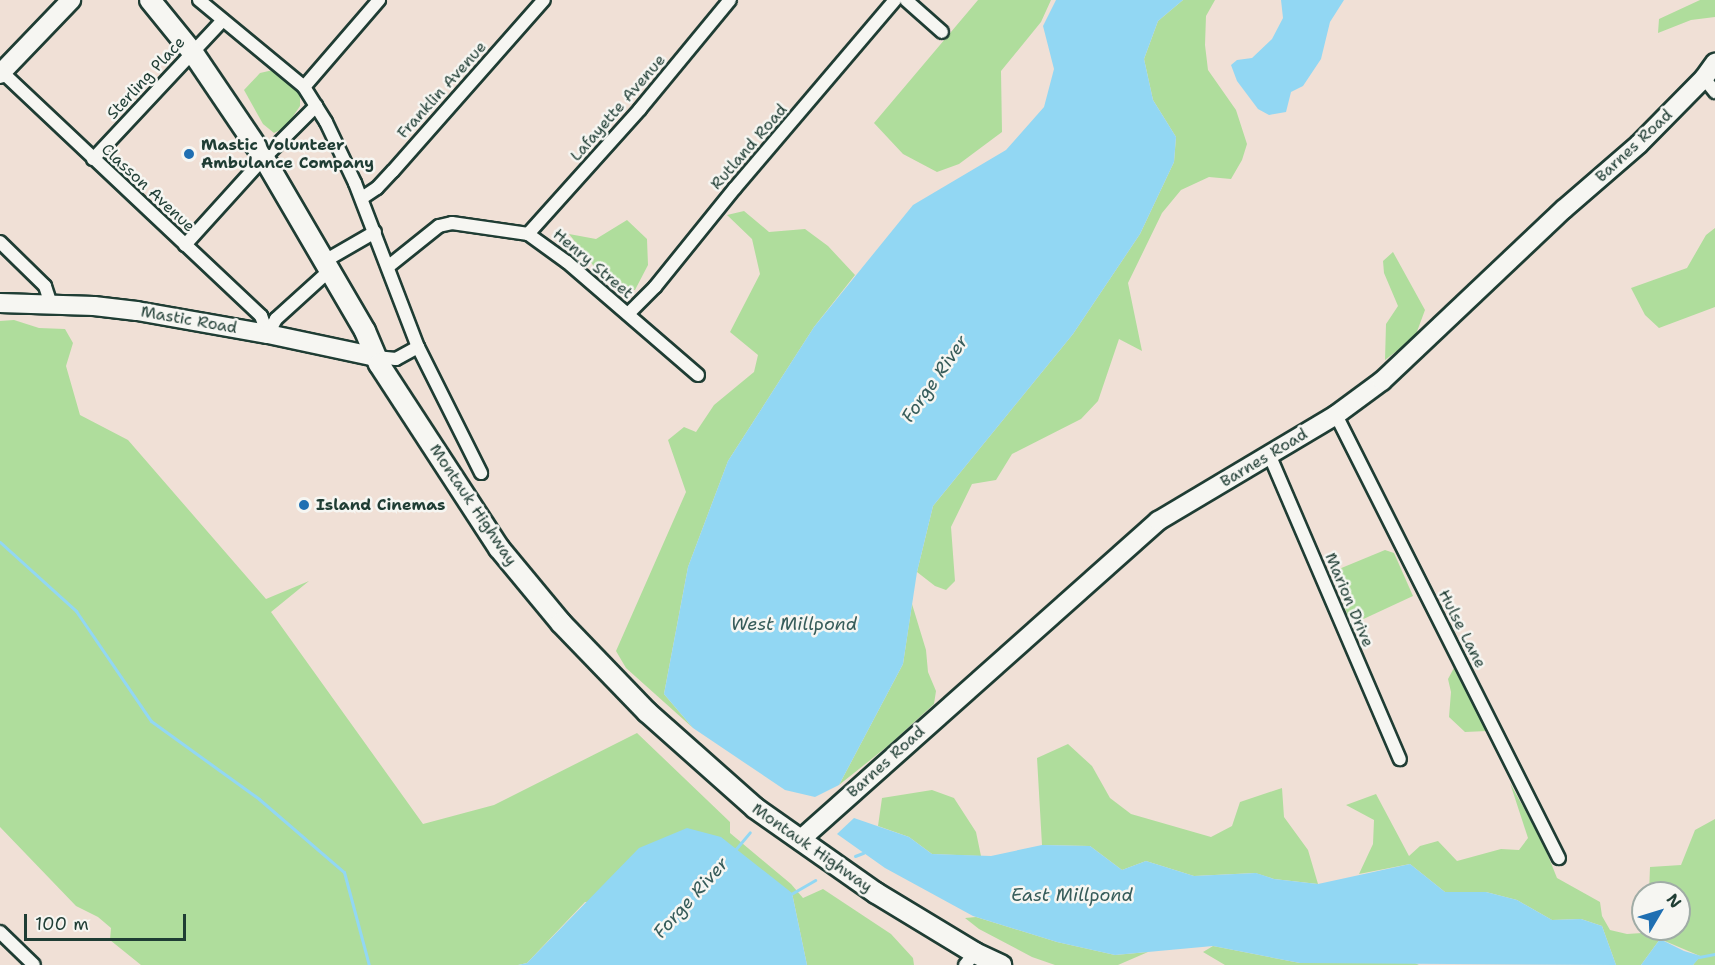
<!DOCTYPE html>
<html>
<head>
<meta charset="utf-8">
<style>
	body { margin:0 }
	#map { position:relative; width:1715px; height:965px; overflow:hidden; background:#f0e0d6; font-family:"Shantell Sans",sans-serif }
	div>[style] { position:absolute }
	.green>* { inset:0; background:#afdd9c }
	.water>* { inset:0; background:#92d7f3 }
	.stream>* { height:3px; margin:-1.5px; padding:0 1.5px; transform-origin:1.5px; border-radius:1.5px; background:#92d7f3 }
	.roads { filter:drop-shadow(2px 0 #1f3d34) drop-shadow(-2px 0 #1f3d34) drop-shadow(0 2px #1f3d34) drop-shadow(0 -2px #1f3d34) }
	.street>* { height:12px; margin:-6px; padding:0 6px; transform-origin:6px; border-radius:6px; background:#f6f6f2 }
	.secondary>* { height:18px; margin:-9px; padding:0 9px; transform-origin:9px; border-radius:9px; background:#f6f6f2 }
	.primary>* { height:20px; margin:-10px; padding:0 10px; transform-origin:10px; border-radius:10px; background:#f6f6f2 }
	.dots>* { width:16px; height:16px; translate:-50% -50%; box-sizing:border-box; border:3px solid #f6f6f2; border-radius:50% }
	span { translate:-50% -50%; white-space:nowrap; text-align:center; line-height:1.15; -webkit-text-stroke:5px #f6f6f2; paint-order:stroke }
	.street-label { font-size:16px; color:#1f3d34 }
	.poi-label { font-size:16px; color:#1f3d34; font-weight:700 }
	.left { translate:0 -50%; text-align:left }
	.water-label { font-size:18px; color:#365c5a; font-style:italic }
	.north { position:absolute; left:1631px; top:881px; width:60px; height:60px; box-sizing:border-box; background:#f6f6f2; border:2px solid #a0aca6; border-radius:50%; rotate:52deg; font-size:16px; font-weight:700; line-height:24px; text-align:center; color:#1f3d34 }
	.north::after { content:''; display:block; margin:auto; width:21px; height:27px; background:#1f6fb2; clip-path:polygon(50% 0,100% 100%,50% 72%,0 100%) }
	.scale { position:absolute; left:24px; top:914px; width:162px; height:27px; box-sizing:border-box; border:3px solid #1f3d34; border-top:0; padding-left:8px; font-size:18px; line-height:21px; white-space:nowrap; color:#1f3d34; -webkit-text-stroke:4px #f6f6f2; paint-order:stroke }
</style>
</head>
<body>
<div id="map">
	<div class="green">
		<i style="clip-path:polygon(978px 0,1051px 0,1041px 22px,1001px 71px,1002px 132px,959px 164px,937px 172px,903px 154px,874px 123px)"></i>
		<i style="clip-path:polygon(1183px 0,1215px 0,1206px 16px,1205px 45px,1208px 70px,1236px 110px,1247px 144px,1242px 160px,1231px 179px,1209px 177px,1181px 190px,1162px 213px,1128px 283px,1142px 351px,1119px 339px,1098px 401px,1081px 419px,1012px 454px,996px 480px,972px 484px,951px 527px,955px 581px,946px 590px,935px 586px,917px 572px,933px 506px,1073px 334px,1140px 234px,1174px 162px,1176px 137px,1153px 100px,1144px 59px,1158px 21px)"></i>
		<i style="clip-path:polygon(1700px 0,1715px 0,1715px 17px,1691px 20px,1658px 33px,1659px 19px)"></i>
		<i style="clip-path:polygon(273px 70px,300px 93px,300px 106px,286px 127px,274px 133px,263px 124px,244px 90px,260px 73px)"></i>
		<i style="clip-path:polygon(744px 211px,769px 232px,805px 229px,828px 246px,855px 275px,814px 327px,728px 461px,688px 567px,664px 694px,693px 728px,626px 668px,616px 651px,686px 492px,668px 440px,684px 427px,696px 432px,714px 405px,754px 372px,758px 355px,730px 332px,760px 274px,752px 239px,727px 215px)"></i>
		<i style="clip-path:polygon(627px 220px,647px 239px,648px 265px,635px 290px,624px 289px,596px 269px,569px 234px,596px 239px)"></i>
		<i style="clip-path:polygon(1715px 228px,1715px 307px,1659px 328px,1645px 315px,1631px 288px,1687px 268px,1706px 235px)"></i>
		<i style="clip-path:polygon(1393px 252px,1425px 310px,1415px 337px,1385px 360px,1386px 324px,1398px 306px,1384px 273px,1383px 261px)"></i>
		<i style="clip-path:polygon(14px 320px,39px 328px,65px 329px,73px 343px,66px 366px,80px 415px,128px 440px,266px 599px,309px 581px,271px 612px,423px 824px,494px 805px,637px 733px,730px 822px,730px 833px,791px 884px,803px 898px,823px 889px,891px 934px,913px 958px,914px 965px,807px 965px,792px 893px,585px 902px,527px 963px,518px 965px,141px 965px,110px 940px,111px 928px,98px 917px,76px 906px,0 827px,0 321px)"></i>
		<i style="clip-path:polygon(1385px 550px,1394px 553px,1413px 596px,1357px 622px,1348px 617px,1337px 583px,1339px 569px)"></i>
		<i style="clip-path:polygon(912px 604px,926px 650px,928px 672px,936px 691px,934px 704px,889px 745px,839px 785px,903px 664px)"></i>
		<i style="clip-path:polygon(1455px 666px,1487px 731px,1465px 732px,1449px 717px,1451px 692px,1448px 679px)"></i>
		<i style="clip-path:polygon(1068px 744px,1092px 766px,1110px 798px,1131px 814px,1211px 837px,1232px 826px,1240px 802px,1282px 788px,1284px 817px,1308px 850px,1318px 884px,1274px 879px,1255px 873px,1194px 876px,1146px 861px,1122px 870px,1090px 846px,1042px 845px,1037px 758px)"></i>
		<i style="clip-path:polygon(1510px 783px,1543px 843px,1557px 878px,1600px 902px,1602px 916px,1610px 930px,1627px 934px,1642px 933px,1659px 939px,1656px 929px,1679px 929px,1679px 893px,1649px 893px,1650px 867px,1681px 865px,1695px 830px,1715px 819px,1715px 965px,1693px 965px,1700px 956px,1660px 939px,1641px 965px,1616px 965px,1602px 926px,1581px 919px,1552px 920px,1517px 900px,1486px 892px,1445px 892px,1410px 864px,1359px 874px,1373px 844px,1374px 820px,1346px 805px,1376px 794px,1409px 856px,1420px 846px,1438px 841px,1457px 861px,1501px 849px,1519px 850px,1528px 838px)"></i>
		<i style="clip-path:polygon(932px 790px,954px 798px,976px 832px,981px 856px,932px 854px,909px 837px,878px 826px,882px 798px)"></i>
		<i style="clip-path:polygon(976px 917px,1057px 942px,1115px 955px,1148px 952px,1118px 965px,1055px 965px,1032px 957px,979px 929px,965px 918px)"></i>
		<i style="clip-path:polygon(1213px 946px,1300px 963px,1413px 962px,1419px 965px,1225px 965px,1203px 952px)"></i>
	</div>
	<div class="water">
		<i style="clip-path:polygon(1056px 0,1183px 0,1158px 21px,1144px 59px,1153px 100px,1176px 137px,1174px 162px,1140px 234px,1073px 334px,933px 506px,917px 572px,903px 664px,839px 785px,815px 797px,785px 790px,693px 728px,664px 694px,688px 567px,728px 461px,814px 327px,913px 205px,1006px 150px,1044px 107px,1054px 69px,1043px 26px)"></i>
		<i style="clip-path:polygon(1281px 0,1344px 0,1330px 22px,1321px 59px,1303px 86px,1291px 92px,1286px 112px,1269px 115px,1258px 109px,1237px 81px,1231px 65px,1237px 60px,1252px 58px,1272px 39px,1283px 18px)"></i>
		<i style="clip-path:polygon(854px 818px,909px 837px,932px 854px,991px 856px,1042px 845px,1090px 846px,1122px 870px,1146px 861px,1194px 876px,1256px 873px,1274px 879px,1318px 884px,1410px 864px,1445px 892px,1486px 892px,1517px 900px,1552px 920px,1581px 919px,1602px 926px,1616px 965px,1300px 963px,1213px 946px,1115px 955px,1057px 942px,973px 916px,885px 868px,837px 834px)"></i>
		<i style="clip-path:polygon(687px 828px,721px 837px,792px 893px,807px 965px,518px 965px,527px 963px,639px 848px)"></i>
		<i style="clip-path:polygon(1660px 939px,1684px 951px,1701px 956px,1693px 965px,1641px 965px)"></i>
	</div>
	<div class="stream">
		<i style="left:0;top:542px;width:103px;rotate:42.2deg"></i>
		<i style="left:76px;top:611px;width:133px;rotate:55.7deg"></i>
		<i style="left:151px;top:721px;width:133px;rotate:35.8deg"></i>
		<i style="left:259px;top:799px;width:112px;rotate:40.7deg"></i>
		<i style="left:344px;top:872px;width:96px;rotate:75deg"></i>
		<i style="left:735px;top:850px;width:23px;rotate:-50deg"></i>
		<i style="left:855px;top:856px;width:9px;rotate:-21deg"></i>
		<i style="left:791px;top:894px;width:28px;rotate:-30deg"></i>
		<i style="left:1699px;top:957px;width:16px;rotate:-11deg"></i>
	</div>
	<div class="roads">
		<div class="street">
			<i style="left:199px;top:0;width:136px;rotate:39.6deg"></i>
			<i style="left:304px;top:87px;width:41px;rotate:57.8deg"></i>
			<i style="left:326px;top:122px;width:68px;rotate:64.6deg"></i>
			<i style="left:355px;top:183px;width:176px;rotate:69deg"></i>
			<i style="left:418px;top:347px;width:141px;rotate:63.4deg"></i>
			<i style="left:906px;top:0;width:48px;rotate:41.6deg"></i>
			<i style="left:0;top:70px;width:359px;rotate:43.3deg"></i>
			<i style="left:261px;top:316px;width:19px;rotate:69deg"></i>
			<i style="left:1704px;top:78px;width:18px;rotate:52deg"></i>
			<i style="left:304px;top:87px;width:115px;rotate:-49.2deg"></i>
			<i style="left:93px;top:159px;width:190px;rotate:-46.9deg"></i>
			<i style="left:362px;top:198px;width:18px;rotate:-34deg"></i>
			<i style="left:377px;top:188px;width:23px;rotate:-47deg"></i>
			<i style="left:393px;top:171px;width:228px;rotate:-48.6deg"></i>
			<i style="left:528px;top:234px;width:168px;rotate:-48.1deg"></i>
			<i style="left:640px;top:109px;width:141px;rotate:-50.5deg"></i>
			<i style="left:0;top:242px;width:63px;rotate:44.4deg"></i>
			<i style="left:45px;top:286px;width:19px;rotate:72deg"></i>
			<i style="left:185px;top:245px;width:118px;rotate:-47.8deg"></i>
			<i style="left:264px;top:158px;width:74px;rotate:-45deg"></i>
			<i style="left:323px;top:262px;width:60px;rotate:-30deg"></i>
			<i style="left:389px;top:266px;width:64px;rotate:-38.7deg"></i>
			<i style="left:439px;top:226px;width:13px;rotate:-13deg"></i>
			<i style="left:452px;top:223px;width:77px;rotate:8.2deg"></i>
			<i style="left:528px;top:234px;width:48px;rotate:35.7deg"></i>
			<i style="left:567px;top:262px;width:173px;rotate:40.8deg"></i>
			<i style="left:628px;top:314px;width:38px;rotate:-45deg"></i>
			<i style="left:655px;top:287px;width:127px;rotate:-51.1deg"></i>
			<i style="left:735px;top:188px;width:247px;rotate:-49.6deg"></i>
			<i style="left:268px;top:334px;width:17px;rotate:-62deg"></i>
			<i style="left:276px;top:319px;width:72px;rotate:-42.2deg"></i>
			<i style="left:376px;top:357px;width:20px;rotate:6deg"></i>
			<i style="left:396px;top:359px;width:25px;rotate:-29deg"></i>
			<i style="left:1336px;top:415px;width:496px;rotate:63.3deg"></i>
			<i style="left:1269px;top:454px;width:332px;rotate:66.8deg"></i>
			<i style="left:0;top:932px;width:47px;rotate:44.1deg"></i>
			<i style="left:965px;top:965px;width:16px;rotate:-50deg"></i>
		</div>
		<div class="secondary">
			<i style="left:0;top:74px;width:103px;rotate:-46.2deg"></i>
			<i style="left:0;top:303px;width:94px;rotate:1.8deg"></i>
			<i style="left:94px;top:306px;width:43px;rotate:6.6deg"></i>
			<i style="left:137px;top:311px;width:133px;rotate:10deg"></i>
			<i style="left:268px;top:334px;width:110px;rotate:12deg"></i>
			<i style="left:800px;top:840px;width:480px;rotate:-41.7deg"></i>
			<i style="left:1158px;top:521px;width:207px;rotate:-30.8deg"></i>
			<i style="left:1336px;top:415px;width:57px;rotate:-36.5deg"></i>
			<i style="left:1382px;top:381px;width:250px;rotate:-43.4deg"></i>
			<i style="left:1564px;top:209px;width:99px;rotate:-40.9deg"></i>
			<i style="left:1639px;top:144px;width:93px;rotate:-45.4deg"></i>
			<i style="left:1704px;top:78px;width:19px;rotate:-54deg"></i>
		</div>
		<div class="primary">
			<i style="left:150px;top:0;width:68px;rotate:50.9deg"></i>
			<i style="left:193px;top:53px;width:127px;rotate:55.9deg"></i>
			<i style="left:264px;top:158px;width:200px;rotate:59.7deg"></i>
			<i style="left:365px;top:331px;width:36px;rotate:67deg"></i>
			<i style="left:379px;top:364px;width:220px;rotate:56.9deg"></i>
			<i style="left:499px;top:548px;width:97px;rotate:50.4deg"></i>
			<i style="left:561px;top:623px;width:124px;rotate:46deg"></i>
			<i style="left:647px;top:712px;width:144px;rotate:41.6deg"></i>
			<i style="left:755px;top:808px;width:148px;rotate:35.1deg"></i>
			<i style="left:876px;top:893px;width:116px;rotate:31.2deg"></i>
			<i style="left:975px;top:953px;width:29px;rotate:25deg"></i>
		</div>
	</div>
	<div class="dots">
		<i style="left:189px;top:154px;background:#1f6fb2"></i>
		<i style="left:304px;top:505px;background:#1f6fb2"></i>
	</div>
	<div class="street-label">
		<span style="left:146px;top:78px;rotate:-47deg">Sterling Place</span>
		<span style="left:442px;top:90px;rotate:-48deg">Franklin Avenue</span>
		<span style="left:618px;top:108px;rotate:-49deg">Lafayette Avenue</span>
		<span style="left:1634px;top:146px;rotate:-43deg">Barnes Road</span>
		<span style="left:749px;top:147px;rotate:-49deg">Rutland Road</span>
		<span style="left:148px;top:188px;rotate:43deg">Classon Avenue</span>
		<span style="left:593px;top:264px;rotate:40deg">Henry Street</span>
		<span style="left:189px;top:320px;rotate:10deg">Mastic Road</span>
		<span style="left:1264px;top:458px;rotate:-31deg">Barnes Road</span>
		<span style="left:473px;top:505px;rotate:56deg">Montauk Highway</span>
		<span style="left:1349px;top:600px;rotate:67deg">Marion Drive</span>
		<span style="left:1462px;top:629px;rotate:63deg">Hulse Lane</span>
		<span style="left:886px;top:762px;rotate:-42deg">Barnes Road</span>
		<span style="left:812px;top:848px;rotate:35deg">Montauk Highway</span>
	</div>
	<div class="poi-label">
		<span class="left" style="left:201px;top:154px">Mastic Volunteer<br>Ambulance Company</span>
		<span class="left" style="left:316px;top:505px">Island Cinemas</span>
	</div>
	<div class="water-label">
		<span style="left:935px;top:379px;rotate:-55deg">Forge River</span>
		<span style="left:794px;top:624px">West Millpond</span>
		<span style="left:1072px;top:895px">East Millpond</span>
		<span style="left:691px;top:898px;rotate:-48deg">Forge River</span>
	</div>
	<div class="north">N</div>
	<div class="scale">100 m</div>
</div>
</body>
</html>
